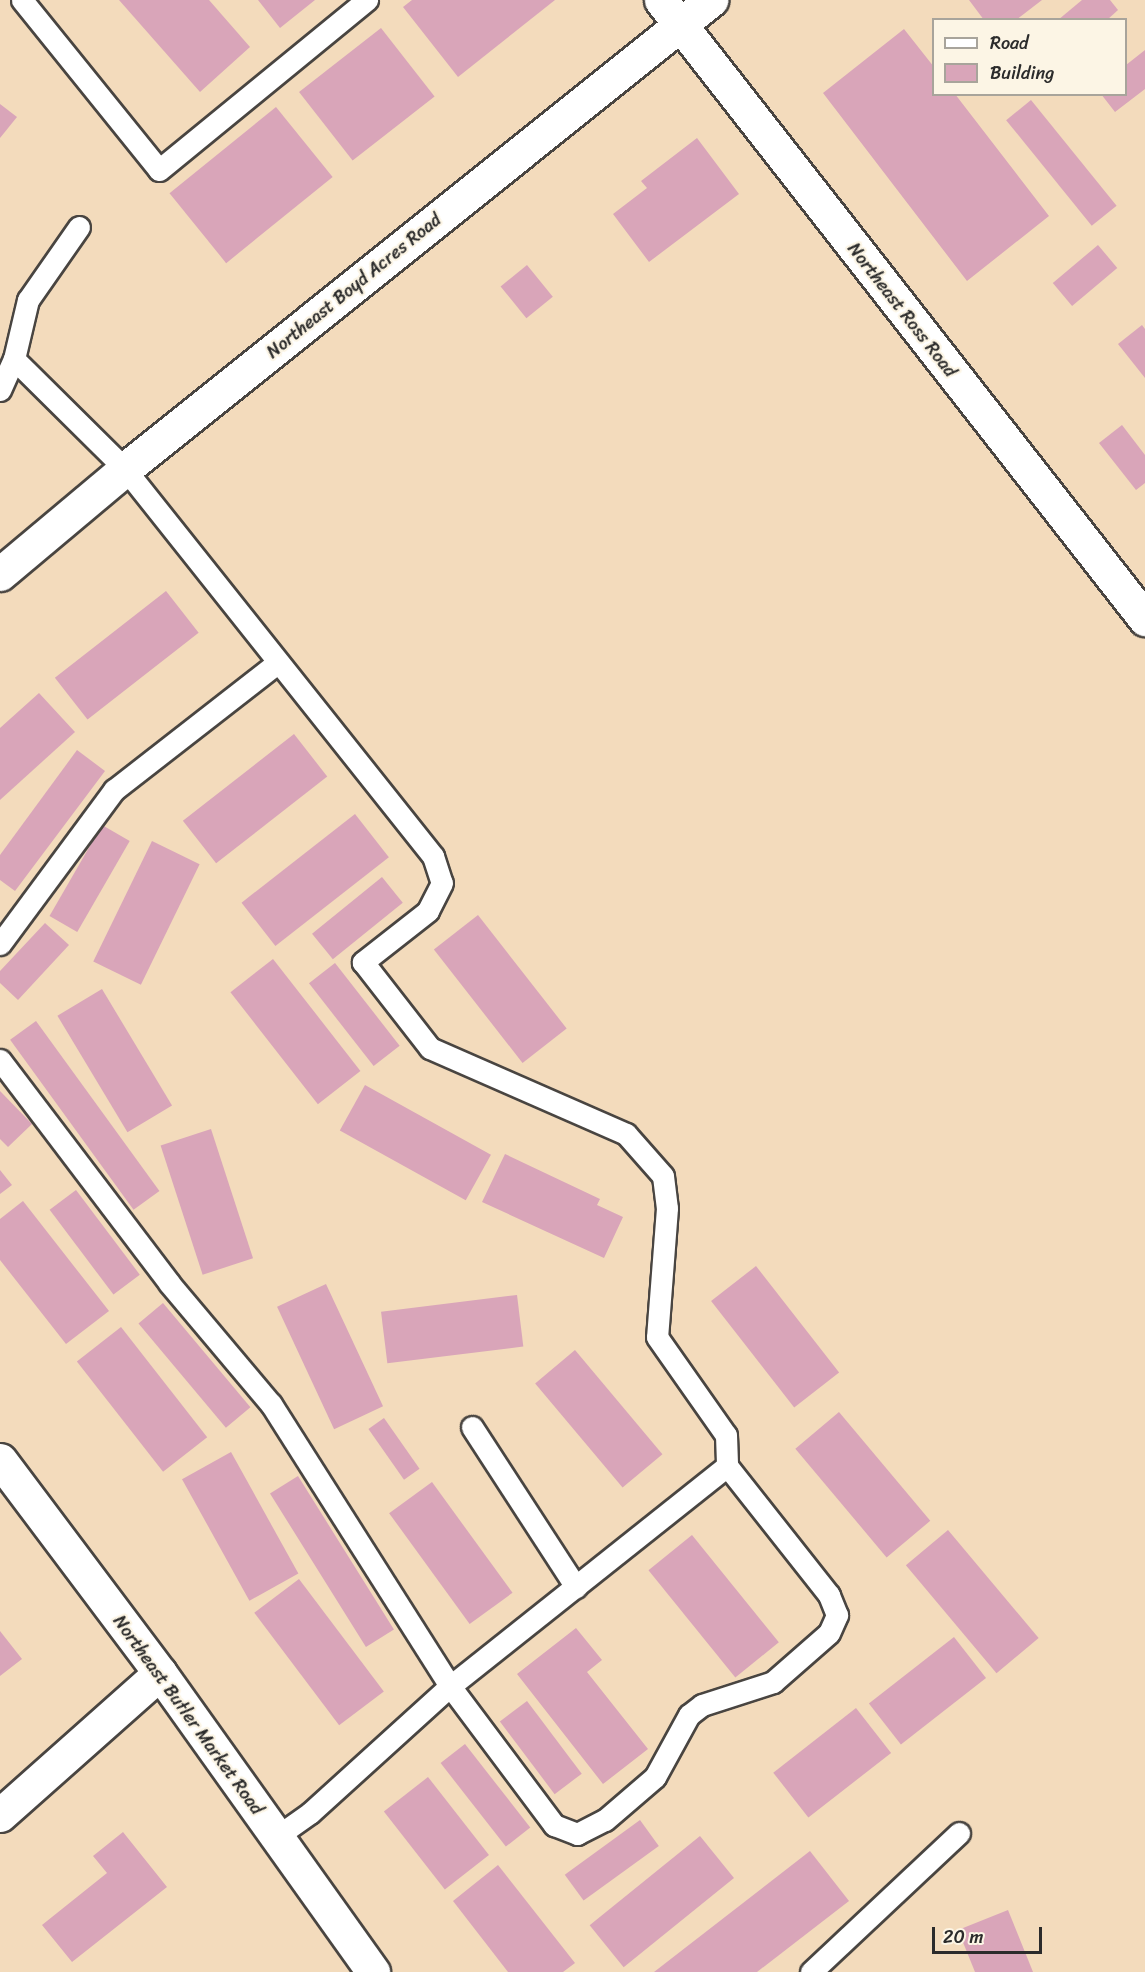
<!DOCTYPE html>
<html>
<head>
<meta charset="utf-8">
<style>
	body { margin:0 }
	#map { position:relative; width:1145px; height:1972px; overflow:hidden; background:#f3dbbc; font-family:Sriracha,sans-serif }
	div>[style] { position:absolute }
	.building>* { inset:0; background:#d9a5b9; transform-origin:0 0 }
	.roads { filter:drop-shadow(2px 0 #494541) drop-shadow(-2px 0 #494541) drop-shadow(0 2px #494541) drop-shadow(0 -2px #494541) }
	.service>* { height:21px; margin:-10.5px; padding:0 10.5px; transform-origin:10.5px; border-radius:10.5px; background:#fff }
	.minor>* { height:33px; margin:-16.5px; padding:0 16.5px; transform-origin:16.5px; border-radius:16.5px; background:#fff }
	.tertiary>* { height:33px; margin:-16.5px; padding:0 16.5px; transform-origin:16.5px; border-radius:16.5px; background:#fff }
	.secondary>* { height:33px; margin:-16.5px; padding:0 16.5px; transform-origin:16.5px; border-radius:16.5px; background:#fff }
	span { translate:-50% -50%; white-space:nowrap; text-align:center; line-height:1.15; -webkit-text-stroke:4.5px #fcf5e5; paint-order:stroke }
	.street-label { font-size:18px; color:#2b2b2b }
	.legend { position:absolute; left:932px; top:18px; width:195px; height:78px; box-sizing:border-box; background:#fcf5e5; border:2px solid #a8a49b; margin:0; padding:8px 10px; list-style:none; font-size:18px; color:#2b2b2b }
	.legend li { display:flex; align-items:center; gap:12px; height:30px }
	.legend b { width:30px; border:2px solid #a8a49b }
	.scale { position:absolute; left:932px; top:1927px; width:110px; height:27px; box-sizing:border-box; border:3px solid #2b2b2b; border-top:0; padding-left:8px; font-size:18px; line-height:21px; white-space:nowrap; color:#2b2b2b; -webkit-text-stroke:4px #fcf5e5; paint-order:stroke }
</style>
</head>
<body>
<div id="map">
	<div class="building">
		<i style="clip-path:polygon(119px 0,209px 0,250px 47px,200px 92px)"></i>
		<i style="clip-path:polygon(258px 0,315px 0,280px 28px)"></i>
		<i style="clip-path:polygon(412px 0,555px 0,458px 77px,403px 7px)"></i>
		<i style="clip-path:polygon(969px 0,1042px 0,1016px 20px,984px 20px)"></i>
		<i style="clip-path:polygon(1082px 0,1110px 0,1118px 10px,1107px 20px,1058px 20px)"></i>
		<i style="left:381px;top:28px;width:87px;height:104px;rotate:52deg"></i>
		<i style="clip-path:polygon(904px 29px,934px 67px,934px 94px,955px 94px,1049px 216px,967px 281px,823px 93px)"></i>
		<i style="clip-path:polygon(1145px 50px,1145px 89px,1115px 112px,1101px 94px,1126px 94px,1126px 65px)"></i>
		<i style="left:1031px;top:100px;width:136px;height:32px;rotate:51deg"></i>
		<i style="clip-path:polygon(0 104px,17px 117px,0 138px)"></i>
		<i style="left:276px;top:107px;width:90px;height:137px;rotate:51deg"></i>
		<i style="clip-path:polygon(697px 138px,739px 194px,649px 262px,613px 214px,647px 188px,641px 181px)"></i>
		<i style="left:1098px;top:245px;width:30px;height:59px;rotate:50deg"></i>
		<i style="left:527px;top:265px;width:41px;height:34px;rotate:51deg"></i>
		<i style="clip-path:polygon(1142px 325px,1145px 329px,1145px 378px,1118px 344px)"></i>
		<i style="clip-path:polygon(1122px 425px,1145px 455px,1145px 483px,1136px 490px,1099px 443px)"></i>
		<i style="left:166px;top:591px;width:53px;height:141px;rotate:52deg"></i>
		<i style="clip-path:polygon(39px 693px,75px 732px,0 800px,0 728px)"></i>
		<i style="left:294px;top:734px;width:54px;height:141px;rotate:52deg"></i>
		<i style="clip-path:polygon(77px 750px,105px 771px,15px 891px,0 880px,0 855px)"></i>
		<i style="left:355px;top:814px;width:55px;height:144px;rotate:52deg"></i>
		<i style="left:102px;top:825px;width:32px;height:105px;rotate:30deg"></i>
		<i style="left:152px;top:841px;width:53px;height:134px;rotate:26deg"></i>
		<i style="left:382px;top:877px;width:33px;height:90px;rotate:51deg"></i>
		<i style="left:478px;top:915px;width:144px;height:56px;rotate:52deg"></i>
		<i style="clip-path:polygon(45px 923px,69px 945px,18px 1000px,0 983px,0 971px)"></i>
		<i style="left:273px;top:959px;width:142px;height:54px;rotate:52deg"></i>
		<i style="left:335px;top:963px;width:105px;height:33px;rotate:52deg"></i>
		<i style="left:102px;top:989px;width:136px;height:52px;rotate:59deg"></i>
		<i style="left:36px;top:1021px;width:210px;height:32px;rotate:54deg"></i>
		<i style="left:365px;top:1085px;width:144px;height:52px;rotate:29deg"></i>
		<i style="clip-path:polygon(0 1091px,32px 1124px,8px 1147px,0 1139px)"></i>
		<i style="left:211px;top:1129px;width:136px;height:53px;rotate:72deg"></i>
		<i style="clip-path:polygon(505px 1154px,600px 1199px,597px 1205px,623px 1217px,604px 1258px,482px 1202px)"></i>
		<i style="clip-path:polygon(0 1170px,12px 1185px,0 1194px)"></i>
		<i style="left:76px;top:1190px;width:106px;height:33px;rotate:53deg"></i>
		<i style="clip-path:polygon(23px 1201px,109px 1311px,66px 1344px,0 1260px,0 1219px)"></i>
		<i style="left:756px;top:1266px;width:135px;height:57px;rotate:52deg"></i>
		<i style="left:326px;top:1284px;width:135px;height:54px;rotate:65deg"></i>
		<i style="left:517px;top:1295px;width:52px;height:137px;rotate:83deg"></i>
		<i style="left:163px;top:1303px;width:136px;height:32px;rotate:50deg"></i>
		<i style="left:121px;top:1327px;width:140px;height:56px;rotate:52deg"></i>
		<i style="left:575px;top:1350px;width:136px;height:52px;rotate:50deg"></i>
		<i style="left:839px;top:1412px;width:142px;height:57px;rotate:50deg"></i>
		<i style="left:384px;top:1418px;width:62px;height:19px;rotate:55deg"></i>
		<i style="left:231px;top:1452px;width:139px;height:56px;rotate:61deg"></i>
		<i style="left:298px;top:1476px;width:181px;height:33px;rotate:58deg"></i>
		<i style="left:432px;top:1482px;width:137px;height:53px;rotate:54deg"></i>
		<i style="left:948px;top:1530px;width:141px;height:55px;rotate:50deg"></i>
		<i style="left:692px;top:1535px;width:138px;height:56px;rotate:51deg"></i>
		<i style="left:299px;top:1579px;width:141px;height:56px;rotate:53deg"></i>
		<i style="clip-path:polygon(576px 1628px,602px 1660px,587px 1672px,648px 1749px,603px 1784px,517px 1674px)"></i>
		<i style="clip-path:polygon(0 1631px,22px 1659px,0 1676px)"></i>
		<i style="left:954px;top:1637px;width:52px;height:108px;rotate:52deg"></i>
		<i style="left:527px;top:1701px;width:91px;height:34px;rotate:53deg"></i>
		<i style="left:856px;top:1708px;width:57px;height:105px;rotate:52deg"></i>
		<i style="left:465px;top:1744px;width:106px;height:31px;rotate:52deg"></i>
		<i style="left:428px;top:1777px;width:99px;height:56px;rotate:52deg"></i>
		<i style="left:640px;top:1820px;width:32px;height:93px;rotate:54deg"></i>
		<i style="clip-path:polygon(123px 1832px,167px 1887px,72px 1962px,42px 1925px,107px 1873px,93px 1856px)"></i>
		<i style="left:700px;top:1836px;width:54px;height:142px;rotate:51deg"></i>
		<i style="clip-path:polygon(810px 1851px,849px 1901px,757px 1972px,654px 1972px)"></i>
		<i style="clip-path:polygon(498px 1865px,575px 1963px,563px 1972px,508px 1972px,453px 1901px)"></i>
		<i style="clip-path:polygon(1008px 1910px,1033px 1972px,975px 1972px,958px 1930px)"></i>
	</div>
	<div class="roads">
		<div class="service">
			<i style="left:22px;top:0;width:218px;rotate:51.1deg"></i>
			<i style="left:159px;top:170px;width:269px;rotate:-39.3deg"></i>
			<i style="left:14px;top:359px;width:156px;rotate:44.7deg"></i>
			<i style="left:125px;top:469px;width:495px;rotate:51.5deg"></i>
			<i style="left:433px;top:856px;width:28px;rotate:72deg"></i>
			<i style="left:442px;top:883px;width:31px;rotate:117deg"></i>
			<i style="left:428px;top:911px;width:83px;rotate:141.9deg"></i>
			<i style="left:363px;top:962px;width:109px;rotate:52.1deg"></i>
			<i style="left:430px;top:1048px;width:214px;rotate:23.7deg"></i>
			<i style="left:626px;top:1134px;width:56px;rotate:48.6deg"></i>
			<i style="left:663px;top:1176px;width:32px;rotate:83deg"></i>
			<i style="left:667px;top:1208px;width:129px;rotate:94.4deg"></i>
			<i style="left:657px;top:1337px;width:120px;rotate:54.9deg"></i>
			<i style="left:726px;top:1435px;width:31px;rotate:88deg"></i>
			<i style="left:727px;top:1466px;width:354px;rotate:141.5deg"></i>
			<i style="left:450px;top:1686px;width:189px;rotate:137.8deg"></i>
			<i style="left:310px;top:1813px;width:42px;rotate:144.8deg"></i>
			<i style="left:0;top:390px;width:34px;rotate:-66deg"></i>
			<i style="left:14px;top:359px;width:61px;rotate:-76.7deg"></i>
			<i style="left:28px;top:300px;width:89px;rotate:-55.1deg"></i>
			<i style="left:0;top:944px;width:192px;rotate:-53.5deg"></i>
			<i style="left:114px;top:790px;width:207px;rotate:-37.9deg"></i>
			<i style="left:0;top:1060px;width:280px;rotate:52.8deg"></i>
			<i style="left:169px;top:1283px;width:158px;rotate:49.9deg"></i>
			<i style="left:271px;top:1404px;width:334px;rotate:57.6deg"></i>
			<i style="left:450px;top:1686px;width:174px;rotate:53.2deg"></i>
			<i style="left:554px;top:1825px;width:25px;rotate:21deg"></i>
			<i style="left:577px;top:1834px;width:31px;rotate:-27deg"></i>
			<i style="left:605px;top:1820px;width:66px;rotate:-40.7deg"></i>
			<i style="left:655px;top:1777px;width:71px;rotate:-61.3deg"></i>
			<i style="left:689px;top:1715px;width:16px;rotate:-38deg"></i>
			<i style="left:702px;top:1705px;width:75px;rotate:-17.9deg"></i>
			<i style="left:773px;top:1682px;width:74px;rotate:-41.2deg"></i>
			<i style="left:829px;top:1633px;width:20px;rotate:-66deg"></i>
			<i style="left:837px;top:1615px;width:22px;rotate:-112deg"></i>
			<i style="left:829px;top:1595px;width:164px;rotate:-128.3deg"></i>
			<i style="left:472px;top:1427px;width:191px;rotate:57deg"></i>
			<i style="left:811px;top:1972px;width:203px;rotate:-43.2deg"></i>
		</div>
		<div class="minor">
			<i style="left:661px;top:0;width:786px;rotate:51.98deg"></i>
			<i style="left:0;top:1815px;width:214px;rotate:-41.6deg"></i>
		</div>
		<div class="tertiary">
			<i style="left:0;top:574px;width:163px;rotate:-40deg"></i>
			<i style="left:125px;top:469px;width:751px;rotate:-38.67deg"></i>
		</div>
		<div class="secondary">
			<i style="left:0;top:1460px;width:266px;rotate:53.1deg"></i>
			<i style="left:160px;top:1673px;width:367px;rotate:54.5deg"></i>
		</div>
	</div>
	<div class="street-label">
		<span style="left:354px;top:286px;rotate:-39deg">Northeast Boyd Acres Road</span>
		<span style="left:902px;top:310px;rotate:52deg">Northeast Ross Road</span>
		<span style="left:188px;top:1715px;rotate:54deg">Northeast Butler Market Road</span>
	</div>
	<ul class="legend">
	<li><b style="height:8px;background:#fff"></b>Road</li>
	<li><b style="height:16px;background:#d9a5b9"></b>Building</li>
	</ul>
	<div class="scale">20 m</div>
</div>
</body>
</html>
